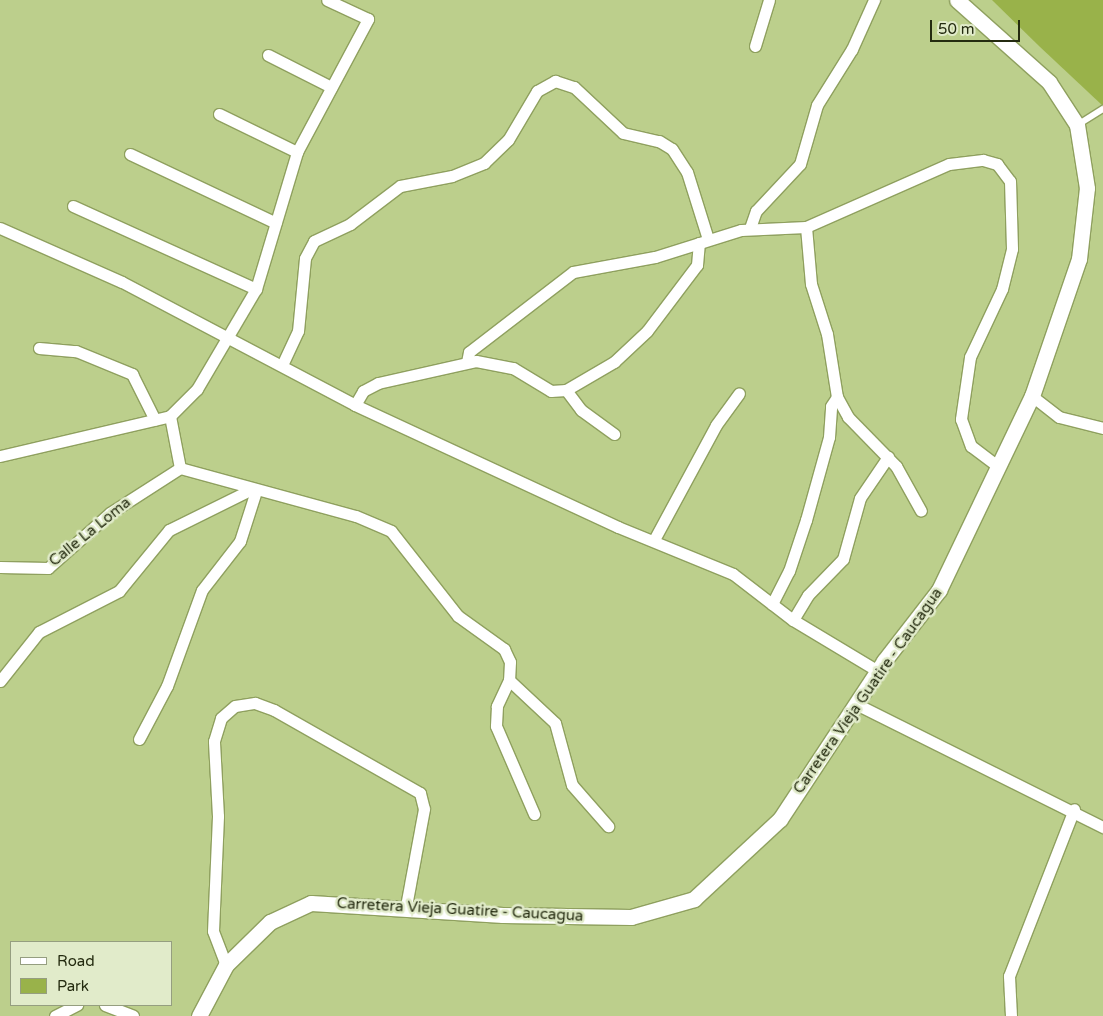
<!DOCTYPE html>
<html>
<head>
<meta charset="utf-8">
<style>
	body { margin:0 }
	#map { position:relative; width:1103px; height:1016px; overflow:hidden; background:#bccf8c; font-family:"Varela Round",sans-serif }
	div>[style] { position:absolute }
	.green>* { inset:0; background:#99b24a }
	.roads { filter:drop-shadow(1px 0 #8fa05f) drop-shadow(-1px 0 #8fa05f) drop-shadow(0 1px #8fa05f) drop-shadow(0 -1px #8fa05f) }
	.lane>* { height:5.5px; margin:-2.75px; padding:0 2.75px; transform-origin:2.75px; border-radius:2.75px; background:#fff }
	.street>* { height:11px; margin:-5.5px; padding:0 5.5px; transform-origin:5.5px; border-radius:5.5px; background:#fff }
	.secondary>* { height:15px; margin:-7.5px; padding:0 7.5px; transform-origin:7.5px; border-radius:7.5px; background:#fff }
	span { translate:-50% -50%; white-space:nowrap; text-align:center; line-height:1.15; -webkit-text-stroke:5px #e1ebca; paint-order:stroke }
	.street-label { font-size:15px; color:#242b10 }
	.legend { position:absolute; left:10px; top:941px; width:162px; height:65px; box-sizing:border-box; background:#e1ebca; border:1px solid #959e80; margin:0; padding:6px 9px; list-style:none; font-size:15px; color:#242b10 }
	.legend li { display:flex; align-items:center; gap:10px; height:25px }
	.legend b { width:25px; border:1px solid #959e80 }
	.scale { position:absolute; left:930px; top:20px; width:90px; height:22px; box-sizing:border-box; border:2px solid #242b10; border-top:0; padding-left:6px; font-size:15px; line-height:18px; white-space:nowrap; color:#242b10; -webkit-text-stroke:4px #e1ebca; paint-order:stroke }
</style>
</head>
<body>
<div id="map">
	<div class="green">
		<i style="clip-path:polygon(992px 0,1103px 0,1103px 106px,1039px 46px)"></i>
	</div>
	<div class="roads">
		<div class="lane">
			<i style="left:1079px;top:124px;width:28px;rotate:-32deg"></i>
		</div>
		<div class="street">
			<i style="left:755px;top:46px;width:48px;rotate:-73.1deg"></i>
			<i style="left:268px;top:55px;width:71px;rotate:26.9deg"></i>
			<i style="left:219px;top:114px;width:87px;rotate:26deg"></i>
			<i style="left:130px;top:154px;width:161px;rotate:25.3deg"></i>
			<i style="left:73px;top:206px;width:201px;rotate:24.4deg"></i>
			<i style="left:806px;top:227px;width:57px;rotate:85deg"></i>
			<i style="left:811px;top:284px;width:52px;rotate:72.3deg"></i>
			<i style="left:827px;top:334px;width:64px;rotate:81deg"></i>
			<i style="left:837px;top:397px;width:23px;rotate:61deg"></i>
			<i style="left:848px;top:417px;width:69px;rotate:45.6deg"></i>
			<i style="left:896px;top:466px;width:51px;rotate:60.9deg"></i>
			<i style="left:0;top:228px;width:133px;rotate:23.9deg"></i>
			<i style="left:122px;top:282px;width:263px;rotate:27.8deg"></i>
			<i style="left:355px;top:405px;width:290px;rotate:24.9deg"></i>
			<i style="left:618px;top:527px;width:124px;rotate:22.2deg"></i>
			<i style="left:733px;top:574px;width:76px;rotate:37.5deg"></i>
			<i style="left:793px;top:620px;width:99px;rotate:31deg"></i>
			<i style="left:750px;top:228px;width:18px;rotate:-71deg"></i>
			<i style="left:756px;top:211px;width:64px;rotate:-46.9deg"></i>
			<i style="left:800px;top:164px;width:61px;rotate:-73.9deg"></i>
			<i style="left:817px;top:105px;width:66px;rotate:-58deg"></i>
			<i style="left:852px;top:49px;width:54px;rotate:-65.8deg"></i>
			<i style="left:39px;top:348px;width:37px;rotate:5deg"></i>
			<i style="left:76px;top:351px;width:61px;rotate:22.3deg"></i>
			<i style="left:132px;top:374px;width:51px;rotate:63.4deg"></i>
			<i style="left:467px;top:362px;width:10px;rotate:-79deg"></i>
			<i style="left:469px;top:352px;width:131px;rotate:-37.6deg"></i>
			<i style="left:573px;top:272px;width:83px;rotate:-10.4deg"></i>
			<i style="left:655px;top:257px;width:90px;rotate:-17.4deg"></i>
			<i style="left:741px;top:230px;width:65px;rotate:-2.6deg"></i>
			<i style="left:806px;top:227px;width:156px;rotate:-23.8deg"></i>
			<i style="left:949px;top:164px;width:34px;rotate:-7deg"></i>
			<i style="left:983px;top:160px;width:15px;rotate:16deg"></i>
			<i style="left:997px;top:164px;width:21px;rotate:53deg"></i>
			<i style="left:1010px;top:181px;width:68px;rotate:88.3deg"></i>
			<i style="left:1012px;top:249px;width:41px;rotate:104deg"></i>
			<i style="left:1002px;top:289px;width:75px;rotate:115.2deg"></i>
			<i style="left:970px;top:357px;width:63px;rotate:98.3deg"></i>
			<i style="left:961px;top:419px;width:29px;rotate:70deg"></i>
			<i style="left:971px;top:446px;width:35px;rotate:37deg"></i>
			<i style="left:283px;top:363px;width:35px;rotate:-65deg"></i>
			<i style="left:298px;top:331px;width:73px;rotate:-84.5deg"></i>
			<i style="left:305px;top:258px;width:19px;rotate:-62deg"></i>
			<i style="left:314px;top:241px;width:40px;rotate:-25deg"></i>
			<i style="left:350px;top:224px;width:63px;rotate:-37.2deg"></i>
			<i style="left:400px;top:186px;width:53px;rotate:-10.9deg"></i>
			<i style="left:452px;top:176px;width:35px;rotate:-22deg"></i>
			<i style="left:484px;top:163px;width:33px;rotate:-44deg"></i>
			<i style="left:508px;top:140px;width:57px;rotate:-59.4deg"></i>
			<i style="left:537px;top:91px;width:21px;rotate:-29deg"></i>
			<i style="left:555px;top:81px;width:20px;rotate:18deg"></i>
			<i style="left:574px;top:87px;width:67px;rotate:43.2deg"></i>
			<i style="left:623px;top:133px;width:37px;rotate:13deg"></i>
			<i style="left:659px;top:141px;width:15px;rotate:32deg"></i>
			<i style="left:672px;top:149px;width:27px;rotate:57deg"></i>
			<i style="left:687px;top:172px;width:70px;rotate:72.6deg"></i>
			<i style="left:566px;top:390px;width:25px;rotate:53deg"></i>
			<i style="left:581px;top:410px;width:41px;rotate:36deg"></i>
			<i style="left:1032px;top:396px;width:34px;rotate:38deg"></i>
			<i style="left:1059px;top:417px;width:45px;rotate:14deg"></i>
			<i style="left:355px;top:405px;width:16px;rotate:-60deg"></i>
			<i style="left:363px;top:391px;width:17px;rotate:-28deg"></i>
			<i style="left:378px;top:383px;width:100px;rotate:-12.7deg"></i>
			<i style="left:476px;top:361px;width:38px;rotate:11deg"></i>
			<i style="left:513px;top:368px;width:44px;rotate:31.2deg"></i>
			<i style="left:551px;top:391px;width:15px;rotate:-4deg"></i>
			<i style="left:566px;top:390px;width:56px;rotate:-30.3deg"></i>
			<i style="left:614px;top:362px;width:45px;rotate:-43.2deg"></i>
			<i style="left:647px;top:331px;width:83px;rotate:-52.9deg"></i>
			<i style="left:697px;top:265px;width:22px;rotate:-85deg"></i>
			<i style="left:0;top:456px;width:175px;rotate:-13.2deg"></i>
			<i style="left:170px;top:416px;width:38px;rotate:-45deg"></i>
			<i style="left:197px;top:389px;width:116px;rotate:-59.5deg"></i>
			<i style="left:256px;top:289px;width:143px;rotate:-73.3deg"></i>
			<i style="left:297px;top:152px;width:151px;rotate:-61.9deg"></i>
			<i style="left:368px;top:19px;width:45px;rotate:-155.1deg"></i>
			<i style="left:180px;top:468px;width:182px;rotate:15.3deg"></i>
			<i style="left:356px;top:516px;width:38px;rotate:23deg"></i>
			<i style="left:391px;top:531px;width:108px;rotate:51.8deg"></i>
			<i style="left:458px;top:616px;width:57px;rotate:35.7deg"></i>
			<i style="left:504px;top:649px;width:14px;rotate:65deg"></i>
			<i style="left:510px;top:662px;width:18px;rotate:93deg"></i>
			<i style="left:509px;top:680px;width:63px;rotate:43.1deg"></i>
			<i style="left:555px;top:723px;width:64px;rotate:74.7deg"></i>
			<i style="left:572px;top:785px;width:55px;rotate:48.7deg"></i>
			<i style="left:655px;top:538px;width:128px;rotate:-61.6deg"></i>
			<i style="left:716px;top:425px;width:39px;rotate:-54deg"></i>
			<i style="left:0;top:567px;width:48px;rotate:1.2deg"></i>
			<i style="left:48px;top:568px;width:83px;rotate:-41.6deg"></i>
			<i style="left:110px;top:513px;width:83px;rotate:-32.7deg"></i>
			<i style="left:180px;top:468px;width:53px;rotate:-100.9deg"></i>
			<i style="left:772px;top:604px;width:37px;rotate:-63deg"></i>
			<i style="left:789px;top:571px;width:54px;rotate:-71.6deg"></i>
			<i style="left:806px;top:520px;width:86px;rotate:-74.5deg"></i>
			<i style="left:829px;top:437px;width:31px;rotate:-86deg"></i>
			<i style="left:831px;top:406px;width:11px;rotate:-56deg"></i>
			<i style="left:793px;top:620px;width:29px;rotate:-59deg"></i>
			<i style="left:808px;top:595px;width:50px;rotate:-45.8deg"></i>
			<i style="left:843px;top:559px;width:63px;rotate:-74.4deg"></i>
			<i style="left:860px;top:498px;width:50px;rotate:-55.7deg"></i>
			<i style="left:509px;top:680px;width:29px;rotate:115deg"></i>
			<i style="left:497px;top:706px;width:20px;rotate:93deg"></i>
			<i style="left:496px;top:726px;width:96px;rotate:66.6deg"></i>
			<i style="left:0;top:681px;width:63px;rotate:-51.5deg"></i>
			<i style="left:39px;top:632px;width:90px;rotate:-27.1deg"></i>
			<i style="left:119px;top:591px;width:79px;rotate:-50.7deg"></i>
			<i style="left:169px;top:530px;width:90px;rotate:-26.3deg"></i>
			<i style="left:856px;top:704px;width:276px;rotate:26.5deg"></i>
			<i style="left:139px;top:739px;width:60px;rotate:-62.2deg"></i>
			<i style="left:167px;top:686px;width:102px;rotate:-70deg"></i>
			<i style="left:202px;top:590px;width:62px;rotate:-52.2deg"></i>
			<i style="left:240px;top:541px;width:52px;rotate:-72.3deg"></i>
			<i style="left:226px;top:965px;width:36px;rotate:-111deg"></i>
			<i style="left:213px;top:931px;width:115px;rotate:-87.5deg"></i>
			<i style="left:218px;top:816px;width:75px;rotate:-93.1deg"></i>
			<i style="left:214px;top:741px;width:24px;rotate:-73deg"></i>
			<i style="left:221px;top:718px;width:18px;rotate:-41deg"></i>
			<i style="left:235px;top:706px;width:20px;rotate:-9deg"></i>
			<i style="left:255px;top:703px;width:20px;rotate:20deg"></i>
			<i style="left:274px;top:710px;width:168px;rotate:29.6deg"></i>
			<i style="left:420px;top:793px;width:16px;rotate:76deg"></i>
			<i style="left:424px;top:809px;width:99px;rotate:100.5deg"></i>
			<i style="left:105px;top:1005px;width:30px;rotate:21deg"></i>
			<i style="left:55px;top:1016px;width:25px;rotate:-27deg"></i>
			<i style="left:1011px;top:1016px;width:40px;rotate:-92.9deg"></i>
			<i style="left:1009px;top:976px;width:179px;rotate:-68.7deg"></i>
		</div>
		<div class="secondary">
			<i style="left:199px;top:1016px;width:58px;rotate:-62.1deg"></i>
			<i style="left:226px;top:965px;width:62px;rotate:-44.3deg"></i>
			<i style="left:270px;top:922px;width:45px;rotate:-24.9deg"></i>
			<i style="left:311px;top:903px;width:192px;rotate:3.6deg"></i>
			<i style="left:503px;top:915px;width:128px;rotate:0.9deg"></i>
			<i style="left:631px;top:917px;width:66px;rotate:-15.9deg"></i>
			<i style="left:694px;top:899px;width:117px;rotate:-42.9deg"></i>
			<i style="left:780px;top:819px;width:189px;rotate:-56.6deg"></i>
			<i style="left:884px;top:661px;width:90px;rotate:-52.2deg"></i>
			<i style="left:939px;top:590px;width:215px;rotate:-64.4deg"></i>
			<i style="left:1032px;top:396px;width:145px;rotate:-71.1deg"></i>
			<i style="left:1079px;top:259px;width:71px;rotate:-83.6deg"></i>
			<i style="left:1087px;top:188px;width:64px;rotate:-99deg"></i>
			<i style="left:1077px;top:125px;width:51px;rotate:-123.1deg"></i>
			<i style="left:1049px;top:82px;width:123px;rotate:-138.3deg"></i>
		</div>
	</div>
	<div class="street-label">
		<span style="left:90px;top:532px;rotate:-39deg">Calle La Loma</span>
		<span style="left:868px;top:691px;rotate:-55deg">Carretera Vieja Guatire - Caucagua</span>
		<span style="left:460px;top:910px;rotate:3deg">Carretera Vieja Guatire - Caucagua</span>
	</div>
	<ul class="legend">
	<li><b style="height:6px;background:#fff"></b>Road</li>
	<li><b style="height:14px;background:#99b24a"></b>Park</li>
	</ul>
	<div class="scale">50 m</div>
</div>
</body>
</html>
